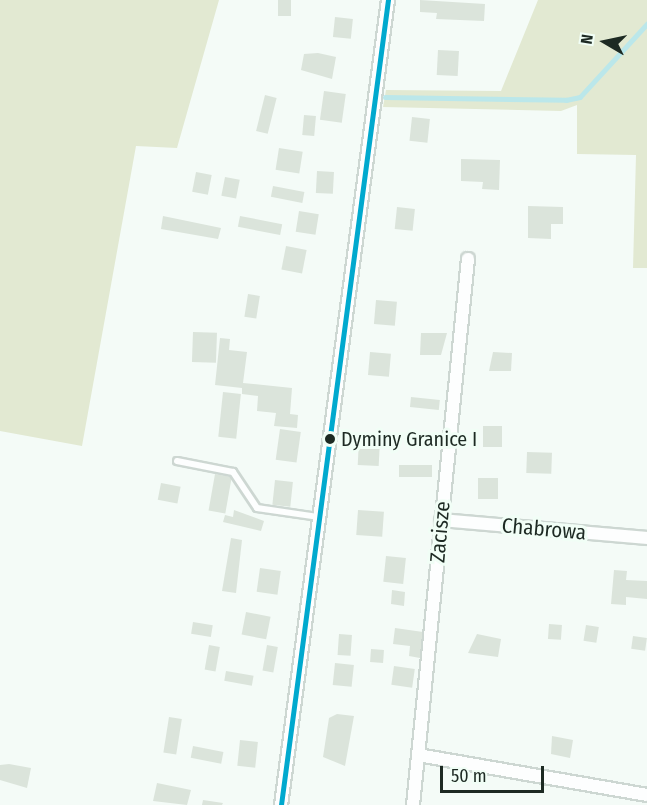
<!DOCTYPE html>
<html>
<head>
<meta charset="utf-8">
<style>
	body { margin:0 }
	#map { position:relative; width:647px; height:805px; overflow:hidden; background:#f4fbf7; font-family:"Fira Sans Condensed",sans-serif }
	div>[style] { position:absolute }
	.green>* { inset:0; background:#e2e9d2 }
	.stream>* { height:4.5px; margin:-2.25px; padding:0 2.25px; transform-origin:2.25px; border-radius:2.25px; background:#bbe7ea }
	.building>* { inset:0; background:#dbe4db; transform-origin:0 0 }
	.roads { filter:drop-shadow(2px 0 #cdd7d2) drop-shadow(-2px 0 #cdd7d2) drop-shadow(0 2px #cdd7d2) drop-shadow(0 -2px #cdd7d2) }
	.service>* { height:6px; margin:-3px; padding:0 3px; transform-origin:3px; border-radius:3px; background:#fdfefe }
	.minor>* { height:12px; margin:-6px; padding:0 6px; transform-origin:6px; border-radius:6px; background:#fdfefe }
	.bus-1>* { height:4.5px; margin:-2.25px; padding:0 2.25px; transform-origin:2.25px; border-radius:2.25px; background:#00a9ce }
	.dots>* { width:16px; height:16px; translate:-50% -50%; box-sizing:border-box; border:3px solid #f1fef6; border-radius:50% }
	span { translate:-50% -50%; white-space:nowrap; text-align:center; line-height:1.15; -webkit-text-stroke:6px #f1fef6; paint-order:stroke }
	.bus-label { font-size:20px; color:#1d2a23 }
	.left { translate:0 -50%; text-align:left }
	.street-label { font-size:21px; color:#1d2a23 }
	.north { position:absolute; left:575px; top:12px; width:60px; height:60px; -webkit-text-stroke:4px #f1fef6; paint-order:stroke; rotate:279deg; font-size:16px; font-weight:700; line-height:24px; text-align:center; color:#1d2a23 }
	.north::after { content:''; display:block; margin:auto; width:21px; height:27px; background:#1d2a23; clip-path:polygon(50% 0,100% 100%,50% 72%,0 100%) }
	.scale { position:absolute; left:440px; top:766px; width:104px; height:27px; box-sizing:border-box; border:3px solid #1d2a23; border-top:0; padding-left:8px; font-size:18px; line-height:21px; white-space:nowrap; color:#1d2a23; -webkit-text-stroke:4px #f1fef6; paint-order:stroke }
</style>
</head>
<body>
<div id="map">
	<div class="green">
		<i style="clip-path:polygon(0 0,219px 0,177px 148px,136px 146px,82px 446px,0 431px)"></i>
		<i style="clip-path:polygon(538px 0,647px 0,647px 268px,633px 268px,636px 155px,577px 154px,577px 105px,561px 111px,383px 107px,386px 90px,501px 91px)"></i>
	</div>
	<div class="stream">
		<i style="left:385px;top:97px;width:181px;rotate:0.9deg"></i>
		<i style="left:566px;top:100px;width:14px;rotate:-12deg"></i>
		<i style="left:580px;top:97px;width:99px;rotate:-47.5deg"></i>
	</div>
	<div class="building">
		<i style="left:278px;top:0;width:13px;height:16px"></i>
		<i style="clip-path:polygon(420px 0,485px 4px,484px 21px,436px 19px,437px 13px,420px 12px)"></i>
		<i style="left:335px;top:17px;width:18px;height:20px;rotate:6deg"></i>
		<i style="left:438px;top:50px;width:21px;height:25px;rotate:3deg"></i>
		<i style="clip-path:polygon(318px 53px,336px 57px,332px 79px,301px 70px,304px 54px)"></i>
		<i style="left:324px;top:91px;width:22px;height:29px;rotate:8deg"></i>
		<i style="left:265px;top:95px;width:12px;height:37px;rotate:14deg"></i>
		<i style="left:304px;top:115px;width:12px;height:20px;rotate:5deg"></i>
		<i style="left:412px;top:117px;width:18px;height:24px;rotate:6deg"></i>
		<i style="left:279px;top:148px;width:24px;height:22px;rotate:9deg"></i>
		<i style="clip-path:polygon(461px 159px,500px 160px,499px 190px,482px 189px,483px 182px,461px 181px)"></i>
		<i style="left:317px;top:171px;width:17px;height:22px;rotate:3deg"></i>
		<i style="left:196px;top:172px;width:16px;height:20px;rotate:11deg"></i>
		<i style="left:225px;top:177px;width:15px;height:19px;rotate:11deg"></i>
		<i style="left:273px;top:186px;width:32px;height:11px;rotate:11deg"></i>
		<i style="clip-path:polygon(528px 206px,563px 207px,563px 224px,551px 224px,551px 239px,528px 238px)"></i>
		<i style="left:397px;top:207px;width:18px;height:22px;rotate:6deg"></i>
		<i style="left:299px;top:211px;width:20px;height:21px;rotate:9deg"></i>
		<i style="clip-path:polygon(163px 216px,221px 228px,218px 239px,161px 229px)"></i>
		<i style="left:240px;top:216px;width:43px;height:11px;rotate:11deg"></i>
		<i style="left:286px;top:246px;width:21px;height:24px;rotate:11deg"></i>
		<i style="left:248px;top:294px;width:12px;height:23px;rotate:9deg"></i>
		<i style="left:376px;top:300px;width:21px;height:24px;rotate:5deg"></i>
		<i style="left:193px;top:332px;width:24px;height:30px;rotate:2deg"></i>
		<i style="clip-path:polygon(421px 333px,447px 333px,441px 355px,420px 355px)"></i>
		<i style="clip-path:polygon(220px 338px,230px 339px,229px 350px,247px 352px,243px 383px,292px 388px,290px 414px,298px 415px,297px 428px,274px 426px,276px 413px,257px 411px,258px 396px,242px 394px,242px 388px,215px 385px)"></i>
		<i style="left:370px;top:352px;width:21px;height:23px;rotate:5deg"></i>
		<i style="clip-path:polygon(493px 352px,512px 353px,511px 371px,489px 371px)"></i>
		<i style="left:223px;top:392px;width:18px;height:45px;rotate:6deg"></i>
		<i style="left:411px;top:397px;width:29px;height:10px;rotate:6deg"></i>
		<i style="left:483px;top:426px;width:19px;height:21px"></i>
		<i style="left:280px;top:429px;width:21px;height:31px;rotate:8deg"></i>
		<i style="left:359px;top:440px;width:21px;height:25px;rotate:3deg"></i>
		<i style="left:527px;top:452px;width:25px;height:21px;rotate:2deg"></i>
		<i style="left:399px;top:465px;width:33px;height:12px"></i>
		<i style="left:215px;top:474px;width:17px;height:37px;rotate:10deg"></i>
		<i style="left:478px;top:478px;width:20px;height:21px"></i>
		<i style="left:275px;top:480px;width:18px;height:25px;rotate:6deg"></i>
		<i style="left:161px;top:483px;width:20px;height:17px;rotate:11deg"></i>
		<i style="clip-path:polygon(234px 510px,264px 521px,261px 531px,223px 522px,225px 515px,233px 517px)"></i>
		<i style="left:358px;top:510px;width:26px;height:25px;rotate:4deg"></i>
		<i style="clip-path:polygon(231px 538px,242px 540px,236px 593px,222px 591px)"></i>
		<i style="left:386px;top:556px;width:20px;height:26px;rotate:6deg"></i>
		<i style="left:260px;top:568px;width:21px;height:24px;rotate:8deg"></i>
		<i style="clip-path:polygon(614px 570px,627px 571px,626px 580px,647px 581px,647px 599px,626px 597px,626px 605px,611px 604px)"></i>
		<i style="clip-path:polygon(392px 590px,405px 592px,404px 606px,391px 604px)"></i>
		<i style="left:246px;top:612px;width:25px;height:23px;rotate:11deg"></i>
		<i style="left:193px;top:622px;width:20px;height:12px;rotate:9deg"></i>
		<i style="left:549px;top:624px;width:13px;height:15px;rotate:4deg"></i>
		<i style="left:586px;top:625px;width:13px;height:16px;rotate:9deg"></i>
		<i style="clip-path:polygon(395px 628px,423px 632px,420px 658px,409px 656px,410px 646px,393px 644px)"></i>
		<i style="left:339px;top:634px;width:13px;height:21px;rotate:4deg"></i>
		<i style="clip-path:polygon(477px 634px,501px 639px,498px 657px,468px 653px)"></i>
		<i style="left:633px;top:636px;width:14px;height:13px;rotate:8deg"></i>
		<i style="left:209px;top:645px;width:11px;height:25px;rotate:10deg"></i>
		<i style="left:267px;top:645px;width:11px;height:26px;rotate:10deg"></i>
		<i style="left:371px;top:649px;width:13px;height:13px;rotate:4deg"></i>
		<i style="left:335px;top:663px;width:19px;height:22px;rotate:6deg"></i>
		<i style="left:394px;top:666px;width:21px;height:19px;rotate:8deg"></i>
		<i style="left:226px;top:671px;width:28px;height:10px;rotate:10deg"></i>
		<i style="clip-path:polygon(337px 714px,354px 716px,345px 766px,323px 757px,329px 718px)"></i>
		<i style="left:169px;top:717px;width:13px;height:36px;rotate:9deg"></i>
		<i style="clip-path:polygon(552px 736px,573px 740px,570px 758px,551px 754px)"></i>
		<i style="left:240px;top:740px;width:18px;height:26px;rotate:6deg"></i>
		<i style="left:193px;top:746px;width:31px;height:12px;rotate:11deg"></i>
		<i style="clip-path:polygon(9px 764px,31px 768px,27px 788px,0 780px,0 765px)"></i>
		<i style="clip-path:polygon(157px 783px,191px 790px,187px 805px,153px 801px)"></i>
		<i style="clip-path:polygon(203px 800px,223px 803px,222px 805px,202px 805px)"></i>
	</div>
	<div class="roads">
		<div class="service">
			<i style="left:177px;top:461px;width:57px;rotate:11.1deg"></i>
			<i style="left:233px;top:472px;width:43px;rotate:56.3deg"></i>
			<i style="left:257px;top:508px;width:63px;rotate:8.3deg"></i>
		</div>
		<div class="minor">
			<i style="left:441px;top:520px;width:207px;rotate:5deg"></i>
			<i style="left:418px;top:755px;width:232px;rotate:9.9deg"></i>
			<i style="left:281px;top:805px;width:812px;rotate:-82.43deg"></i>
			<i style="left:413px;top:805px;width:549px;rotate:-84.25deg"></i>
		</div>
	</div>
	<div class="bus-1">
		<i style="left:281px;top:805px;width:812px;rotate:-82.43deg"></i>
	</div>
	<div class="dots">
		<i style="left:330px;top:439px;background:#1d2a23"></i>
	</div>
	<div class="bus-label">
		<span class="left" style="left:341px;top:439px">Dyminy Granice I</span>
	</div>
	<div class="street-label">
		<span style="left:544px;top:529px;rotate:5deg">Chabrowa</span>
		<span style="left:440px;top:532px;rotate:-85deg">Zacisze</span>
	</div>
	<div class="north">N</div>
	<div class="scale">50 m</div>
</div>
</body>
</html>
